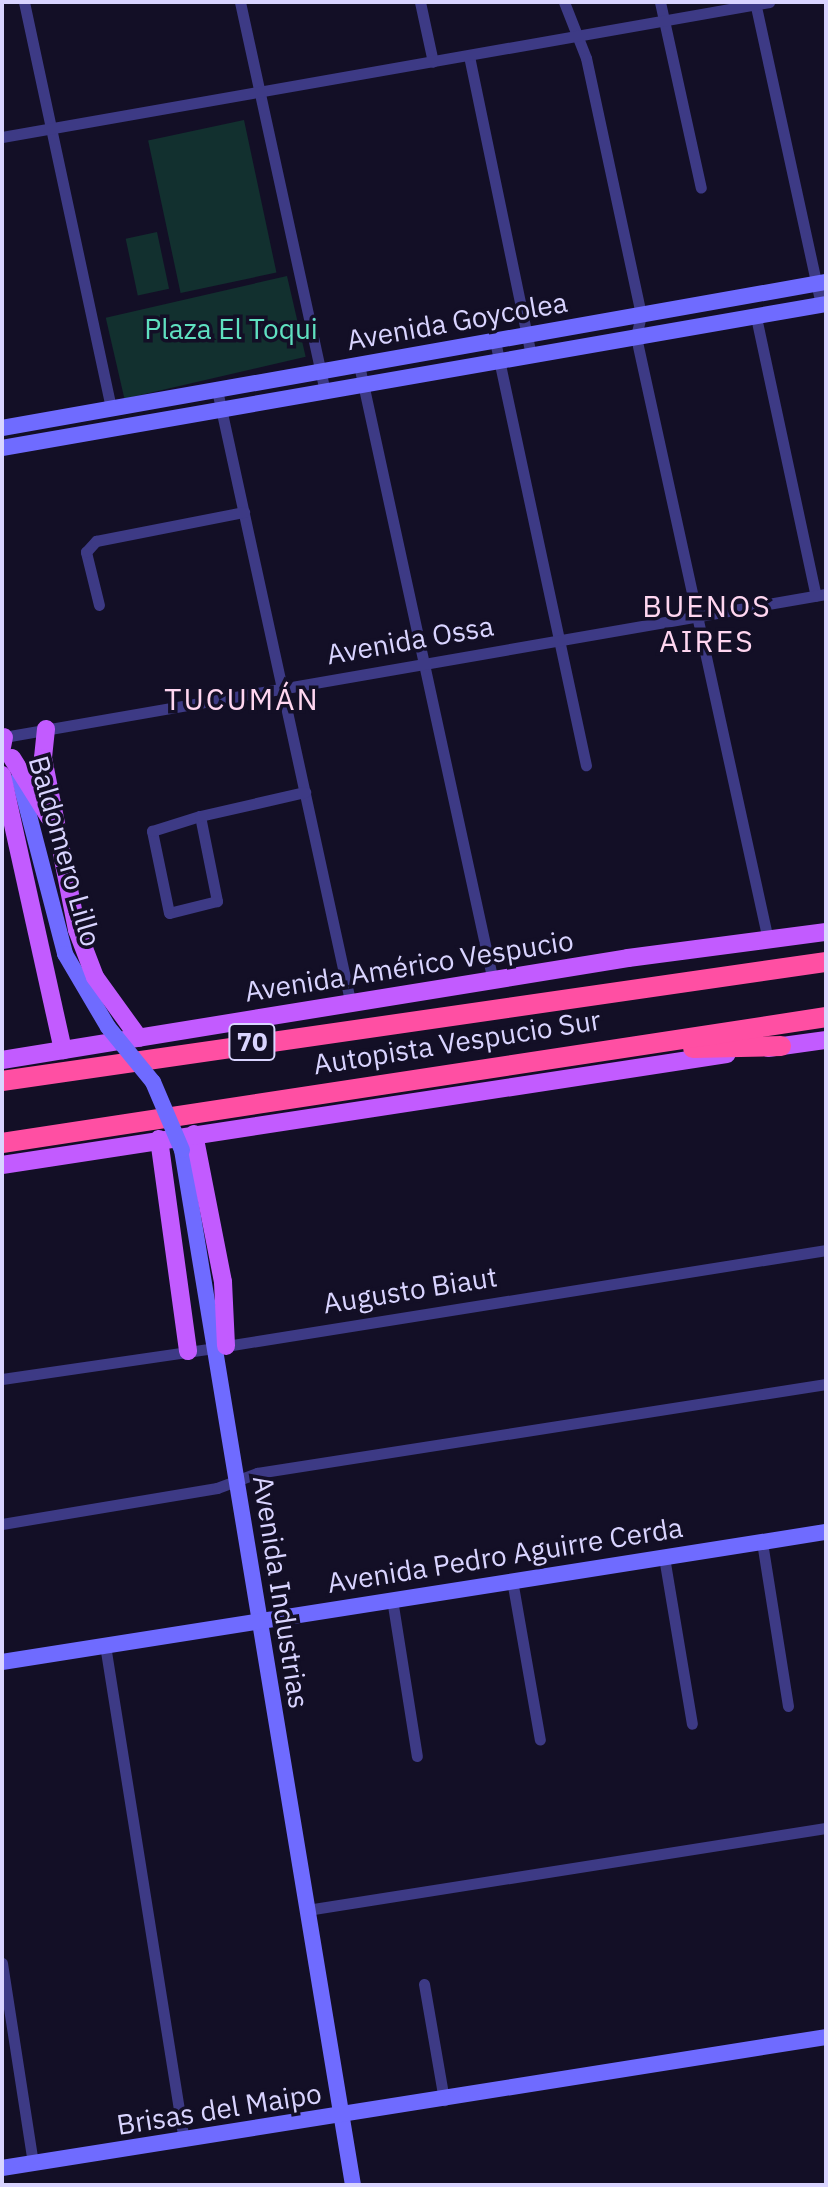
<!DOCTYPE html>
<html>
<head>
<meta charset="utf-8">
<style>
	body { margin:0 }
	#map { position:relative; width:828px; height:2187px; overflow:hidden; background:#130f26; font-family:"IBM Plex Sans",sans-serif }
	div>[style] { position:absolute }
	.green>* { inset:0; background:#12302f; transform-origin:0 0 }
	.street>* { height:11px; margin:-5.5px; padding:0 5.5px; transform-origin:5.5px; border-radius:5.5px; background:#3d3a85 }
	.secondary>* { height:16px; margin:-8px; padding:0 8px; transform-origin:8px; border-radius:8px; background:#6f6bff }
	.primary>* { height:18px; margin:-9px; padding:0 9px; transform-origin:9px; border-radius:9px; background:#c25bff }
	.highway>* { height:20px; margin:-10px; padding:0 10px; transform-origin:10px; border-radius:10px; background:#ff4fa3 }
	.secondary-bridge>* { height:16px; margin:-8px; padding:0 8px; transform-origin:8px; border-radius:8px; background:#6f6bff }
	span { translate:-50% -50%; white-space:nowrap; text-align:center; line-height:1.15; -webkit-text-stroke:7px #130f26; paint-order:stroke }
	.shield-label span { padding:2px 6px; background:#130f26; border:2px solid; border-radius:6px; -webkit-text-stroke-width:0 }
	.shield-label { font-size:26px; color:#d9d4ff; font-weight:700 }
	.street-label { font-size:28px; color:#d9d4ff }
	.park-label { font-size:28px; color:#5fe0c0 }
	.neighbourhood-label { font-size:30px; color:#ffd6f0; letter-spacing:2px }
	.frame { position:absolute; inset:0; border:4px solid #d9d4ff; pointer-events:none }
</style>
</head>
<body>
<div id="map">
	<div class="green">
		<i style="left:244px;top:120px;width:156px;height:98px;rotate:78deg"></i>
		<i style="left:157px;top:232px;width:58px;height:32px;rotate:78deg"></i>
		<i style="left:287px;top:276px;width:83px;height:186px;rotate:77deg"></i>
	</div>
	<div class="street">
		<i style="left:24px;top:2px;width:415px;rotate:77.9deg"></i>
		<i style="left:240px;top:2px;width:398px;rotate:77.7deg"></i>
		<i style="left:420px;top:2px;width:61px;rotate:77.8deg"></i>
		<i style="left:564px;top:2px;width:60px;rotate:68.6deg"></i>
		<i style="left:586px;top:58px;width:263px;rotate:77.9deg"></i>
		<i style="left:641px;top:315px;width:23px;rotate:103deg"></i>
		<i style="left:636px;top:337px;width:617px;rotate:77.65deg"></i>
		<i style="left:660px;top:2px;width:190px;rotate:77.6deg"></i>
		<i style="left:755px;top:2px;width:310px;rotate:77.7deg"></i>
		<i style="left:469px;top:56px;width:305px;rotate:78.3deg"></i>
		<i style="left:2px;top:137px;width:779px;rotate:-9.98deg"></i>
		<i style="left:756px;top:317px;width:285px;rotate:77.9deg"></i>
		<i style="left:495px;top:341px;width:434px;rotate:77.9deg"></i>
		<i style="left:359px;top:365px;width:630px;rotate:77.73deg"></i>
		<i style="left:217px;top:390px;width:629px;rotate:77.71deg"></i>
		<i style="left:99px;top:605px;width:55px;rotate:-103.8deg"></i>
		<i style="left:86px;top:552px;width:15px;rotate:-48deg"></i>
		<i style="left:96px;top:541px;width:151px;rotate:-11.1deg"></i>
		<i style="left:4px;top:737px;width:834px;rotate:-9.87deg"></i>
		<i style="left:200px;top:816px;width:87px;rotate:78.7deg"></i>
		<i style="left:217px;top:901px;width:49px;rotate:166deg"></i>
		<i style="left:169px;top:913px;width:84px;rotate:-101.7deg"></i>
		<i style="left:152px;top:831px;width:50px;rotate:-17.4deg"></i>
		<i style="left:200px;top:816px;width:108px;rotate:-12.9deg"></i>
		<i style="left:226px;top:1346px;width:608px;rotate:-9.09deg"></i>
		<i style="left:2px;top:1379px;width:214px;rotate:-8.3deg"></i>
		<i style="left:2px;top:1524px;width:218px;rotate:-9.5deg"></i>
		<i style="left:217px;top:1488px;width:43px;rotate:-20.6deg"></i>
		<i style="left:257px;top:1473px;width:576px;rotate:-8.89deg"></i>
		<i style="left:762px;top:1542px;width:166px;rotate:81deg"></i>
		<i style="left:664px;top:1557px;width:169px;rotate:80.5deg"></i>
		<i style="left:512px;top:1580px;width:162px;rotate:80.1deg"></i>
		<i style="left:392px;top:1599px;width:159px;rotate:81deg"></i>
		<i style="left:105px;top:1645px;width:502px;rotate:80.95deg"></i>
		<i style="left:307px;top:1910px;width:525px;rotate:-8.98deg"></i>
		<i style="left:2px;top:1963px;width:202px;rotate:81.2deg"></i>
		<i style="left:424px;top:1984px;width:118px;rotate:80.2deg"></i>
	</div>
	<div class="secondary">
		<i style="left:2px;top:428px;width:837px;rotate:-10.05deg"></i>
		<i style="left:2px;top:448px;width:836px;rotate:-9.91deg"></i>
		<i style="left:19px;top:777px;width:183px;rotate:75.4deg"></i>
		<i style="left:65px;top:954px;width:85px;rotate:59.5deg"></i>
		<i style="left:182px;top:1150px;width:1049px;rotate:80.62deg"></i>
		<i style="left:2px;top:1662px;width:834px;rotate:-8.97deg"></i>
		<i style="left:2px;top:2168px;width:834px;rotate:-9.03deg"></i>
	</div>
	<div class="primary">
		<i style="left:46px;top:729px;width:29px;rotate:96deg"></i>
		<i style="left:43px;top:758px;width:175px;rotate:78.8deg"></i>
		<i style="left:77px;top:930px;width:50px;rotate:69deg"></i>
		<i style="left:95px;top:977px;width:75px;rotate:54.2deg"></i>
		<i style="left:2px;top:747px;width:10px;rotate:-79deg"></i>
		<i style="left:12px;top:758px;width:70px;rotate:57.9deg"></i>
		<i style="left:2px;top:775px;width:282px;rotate:77.5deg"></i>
		<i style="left:768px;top:1048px;width:59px;rotate:-7.9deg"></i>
		<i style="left:2px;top:1060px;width:634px;rotate:-9.25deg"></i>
		<i style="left:628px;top:958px;width:200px;rotate:-7.5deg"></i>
		<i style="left:194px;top:1134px;width:151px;rotate:78.9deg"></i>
		<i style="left:223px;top:1282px;width:64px;rotate:87.3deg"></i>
		<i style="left:159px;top:1139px;width:214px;rotate:82.2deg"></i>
		<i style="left:2px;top:1165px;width:733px;rotate:-8.7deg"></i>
	</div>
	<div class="highway">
		<i style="left:693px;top:1048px;width:88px;rotate:-1.3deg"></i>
		<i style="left:2px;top:1081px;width:833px;rotate:-8.22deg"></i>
		<i style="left:2px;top:1143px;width:834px;rotate:-8.69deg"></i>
	</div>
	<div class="secondary-bridge">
		<i style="left:108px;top:1027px;width:71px;rotate:50.7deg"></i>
		<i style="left:153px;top:1082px;width:74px;rotate:66.9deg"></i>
	</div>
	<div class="shield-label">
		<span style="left:252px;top:1042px">70</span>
	</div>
	<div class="street-label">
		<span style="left:457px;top:321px;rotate:-10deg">Avenida Goycolea</span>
		<span style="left:410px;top:640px;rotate:-10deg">Avenida Ossa</span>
		<span style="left:65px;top:851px;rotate:74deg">Baldomero Lillo</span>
		<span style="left:409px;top:966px;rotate:-9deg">Avenida Américo Vespucio</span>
		<span style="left:457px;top:1042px;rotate:-9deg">Autopista Vespucio Sur</span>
		<span style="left:410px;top:1290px;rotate:-9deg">Augusto Biaut</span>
		<span style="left:505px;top:1555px;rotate:-9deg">Avenida Pedro Aguirre Cerda</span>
		<span style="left:281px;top:1592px;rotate:81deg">Avenida Industrias</span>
		<span style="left:219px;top:2109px;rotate:-9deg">Brisas del Maipo</span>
	</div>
	<div class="park-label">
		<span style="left:231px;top:329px">Plaza El Toqui</span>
	</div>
	<div class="neighbourhood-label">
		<span style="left:707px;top:623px">BUENOS<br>AIRES</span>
		<span style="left:242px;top:699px">TUCUMÁN</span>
	</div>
	<div class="frame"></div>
</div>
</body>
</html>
